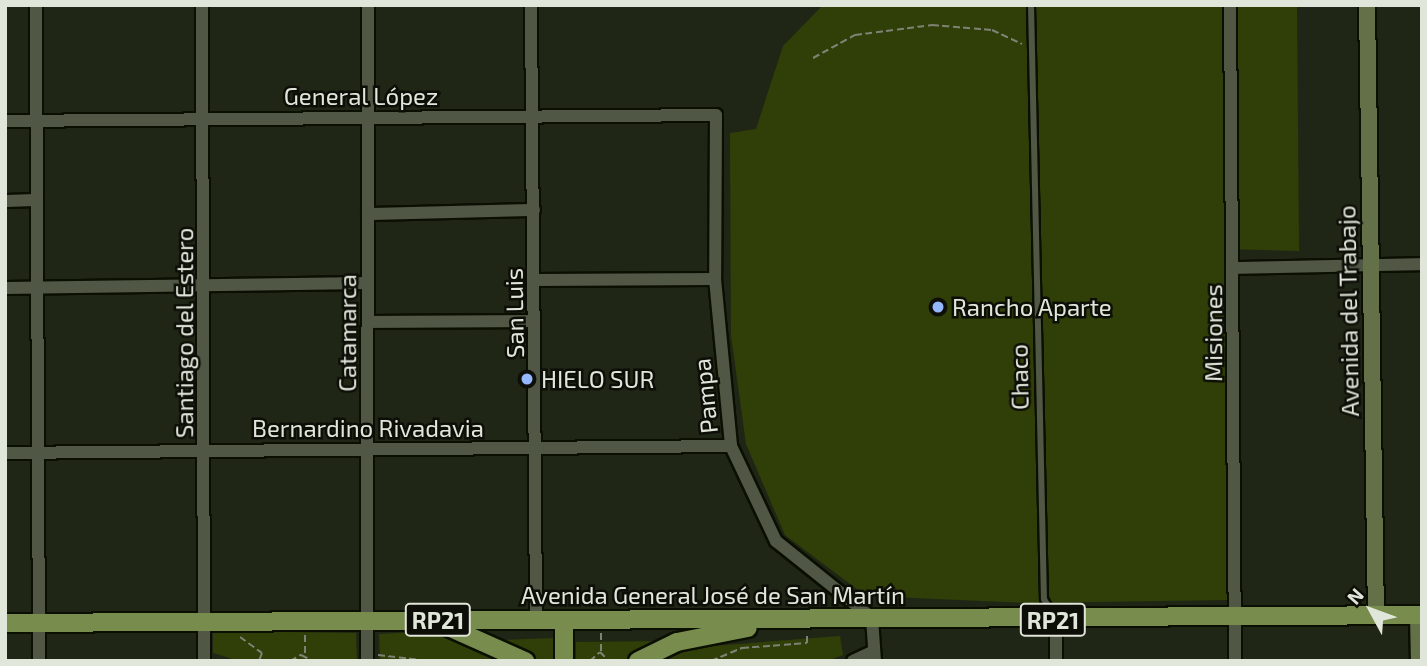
<!DOCTYPE html>
<html>
<head>
<meta charset="utf-8">
<style>
	body { margin:0 }
	#map { position:relative; width:1427px; height:666px; overflow:hidden; background:#202615; font-family:"Exo 2",sans-serif }
	div>[style] { position:absolute }
	.green>* { inset:0; background:#303f07 }
	.path>* { height:2px; margin-top:-1px; transform-origin:0; background:repeating-linear-gradient(90deg,#7d8274 0 7px,transparent 0 10.5px) }
	.roads { filter:drop-shadow(2px 0 #0a0f02) drop-shadow(-2px 0 #0a0f02) drop-shadow(0 2px #0a0f02) drop-shadow(0 -2px #0a0f02) }
	.service>* { height:6px; margin:-3px; padding:0 3px; transform-origin:3px; border-radius:3px; background:#505744 }
	.minor>* { height:12px; margin:-6px; padding:0 6px; transform-origin:6px; border-radius:6px; background:#505744 }
	.secondary>* { height:16px; margin:-8px; padding:0 8px; transform-origin:8px; border-radius:8px; background:#647148 }
	.primary>* { height:18px; margin:-9px; padding:0 9px; transform-origin:9px; border-radius:9px; background:#788c4d }
	.dots>* { width:19px; height:19px; translate:-50% -50%; box-sizing:border-box; border:4px solid #0c0e07; border-radius:50% }
	span { translate:-50% -50%; white-space:nowrap; text-align:center; line-height:1.15; -webkit-text-stroke:5px #0c0e07; paint-order:stroke }
	.shield-label span { padding:2px 5px; background:#0c0e07; border:2px solid; border-radius:5px; -webkit-text-stroke-width:0 }
	.shield-label { font-size:23px; color:#e1e6da; font-weight:700 }
	.street-label { font-size:24px; color:#e1e6da }
	.poi-label { font-size:24px; color:#e1e6da }
	.left { translate:0 -50%; text-align:left }
	.frame { position:absolute; inset:0; border:7px solid #e1e6da; pointer-events:none }
	.north { position:absolute; left:1336px; top:575px; width:70px; height:70px; -webkit-text-stroke:5px #0c0e07; paint-order:stroke; rotate:311deg; font-size:19px; font-weight:700; line-height:28px; text-align:center; color:#e1e6da }
	.north::after { content:''; display:block; margin:auto; width:24px; height:32px; background:#e1e6da; clip-path:polygon(50% 0,100% 100%,50% 72%,0 100%) }
</style>
</head>
<body>
<div id="map">
	<div class="green">
		<i style="clip-path:polygon(823px 5px,1297px 5px,1299px 251px,1225px 249px,1228px 600px,1027px 603px,866px 596px,785px 535px,746px 444px,731px 335px,730px 133px,756px 129px,783px 46px)"></i>
		<i style="clip-path:polygon(456px 630px,525px 661px,380px 661px,379px 634px)"></i>
		<i style="clip-path:polygon(213px 631px,356px 633px,357px 661px,239px 661px,213px 653px)"></i>
		<i style="clip-path:polygon(840px 636px,843px 655px,827px 661px,651px 661px,687px 648px)"></i>
		<i style="clip-path:polygon(554px 638px,554px 661px,530px 661px,500px 640px)"></i>
		<i style="clip-path:polygon(668px 641px,626px 661px,576px 661px,576px 642px)"></i>
	</div>
	<div class="path">
		<i style="left:813px;top:58px;width:48px;rotate:-28.7deg"></i>
		<i style="left:855px;top:35px;width:78px;rotate:-7.4deg"></i>
		<i style="left:932px;top:25px;width:60px;rotate:4.8deg"></i>
		<i style="left:992px;top:30px;width:33px;rotate:25deg"></i>
		<i style="left:601px;top:633px;width:20px;rotate:90deg"></i>
		<i style="left:305px;top:635px;width:20px;rotate:90deg"></i>
		<i style="left:240px;top:637px;width:27px;rotate:36deg"></i>
		<i style="left:262px;top:653px;width:9px;rotate:111deg"></i>
		<i style="left:378px;top:655px;width:52px;rotate:6.6deg"></i>
		<i style="left:290px;top:661px;width:13px;rotate:-29deg"></i>
		<i style="left:301px;top:655px;width:13px;rotate:27deg"></i>
		<i style="left:590px;top:661px;width:13px;rotate:-42deg"></i>
		<i style="left:600px;top:652px;width:13px;rotate:45deg"></i>
		<i style="left:711px;top:661px;width:34px;rotate:-23deg"></i>
		<i style="left:742px;top:648px;width:65px;rotate:-4.4deg"></i>
		<i style="left:807px;top:643px;width:9px;rotate:-90deg"></i>
	</div>
	<div class="roads">
		<div class="service">
			<i style="left:1031px;top:5px;width:594px;rotate:88.75deg"></i>
			<i style="left:1044px;top:599px;width:18px;rotate:61deg"></i>
		</div>
		<div class="minor">
			<i style="left:36px;top:5px;width:656px;rotate:89.74deg"></i>
			<i style="left:202px;top:5px;width:656px;rotate:89.83deg"></i>
			<i style="left:531px;top:5px;width:615px;rotate:89.53deg"></i>
			<i style="left:1230px;top:5px;width:656px;rotate:89.56deg"></i>
			<i style="left:5px;top:121px;width:711px;rotate:-0.48deg"></i>
			<i style="left:716px;top:115px;width:164px;rotate:90.3deg"></i>
			<i style="left:715px;top:279px;width:168px;rotate:84.5deg"></i>
			<i style="left:731px;top:446px;width:105px;rotate:64.7deg"></i>
			<i style="left:776px;top:541px;width:123px;rotate:38.7deg"></i>
			<i style="left:872px;top:618px;width:43px;rotate:86deg"></i>
			<i style="left:5px;top:201px;width:31px;rotate:-2deg"></i>
			<i style="left:368px;top:214px;width:166px;rotate:-1.4deg"></i>
			<i style="left:1234px;top:268px;width:188px;rotate:-1.2deg"></i>
			<i style="left:534px;top:280px;width:181px;rotate:-0.3deg"></i>
			<i style="left:5px;top:288px;width:362px;rotate:-0.8deg"></i>
			<i style="left:368px;top:322px;width:166px;rotate:-0.3deg"></i>
			<i style="left:5px;top:453px;width:726px;rotate:-0.55deg"></i>
			<i style="left:1056px;top:620px;width:41px;rotate:90deg"></i>
			<i style="left:367px;top:661px;width:656px;rotate:-89.91deg"></i>
			<i style="left:853px;top:661px;width:23px;rotate:-25deg"></i>
		</div>
		<div class="secondary">
			<i style="left:1367px;top:5px;width:611px;rotate:89.16deg"></i>
			<i style="left:1418px;top:615px;width:46px;rotate:88.8deg"></i>
		</div>
		<div class="primary">
			<i style="left:564px;top:621px;width:40px;rotate:90deg"></i>
			<i style="left:5px;top:623px;width:1417px;rotate:-0.32deg"></i>
			<i style="left:444px;top:625px;width:89px;rotate:24deg"></i>
			<i style="left:638px;top:661px;width:43px;rotate:-26deg"></i>
			<i style="left:677px;top:642px;width:72px;rotate:-11.2deg"></i>
		</div>
	</div>
	<div class="dots">
		<i style="left:938px;top:307px;background:#94b7fd"></i>
		<i style="left:527px;top:379px;background:#94b7fd"></i>
	</div>
	<div class="shield-label">
		<span style="left:438px;top:620px">RP21</span>
		<span style="left:1053px;top:620px">RP21</span>
	</div>
	<div class="street-label">
		<span style="left:361px;top:96px">General López</span>
		<span style="left:1348px;top:311px;rotate:-91deg">Avenida del Trabajo</span>
		<span style="left:514px;top:313px;rotate:-91deg">San Luis</span>
		<span style="left:184px;top:333px;rotate:-90deg">Santiago del Estero</span>
		<span style="left:347px;top:333px;rotate:-90deg">Catamarca</span>
		<span style="left:1213px;top:333px;rotate:-90deg">Misiones</span>
		<span style="left:1019px;top:377px;rotate:-91deg">Chaco</span>
		<span style="left:705px;top:396px;rotate:-96deg">Pampa</span>
		<span style="left:368px;top:428px">Bernardino Rivadavia</span>
		<span style="left:713px;top:595px">Avenida General José de San Martín</span>
	</div>
	<div class="poi-label">
		<span class="left" style="left:952px;top:307px">Rancho Aparte</span>
		<span class="left" style="left:541px;top:379px">HIELO SUR</span>
	</div>
	<div class="frame"></div>
	<div class="north">N</div>
</div>
</body>
</html>
